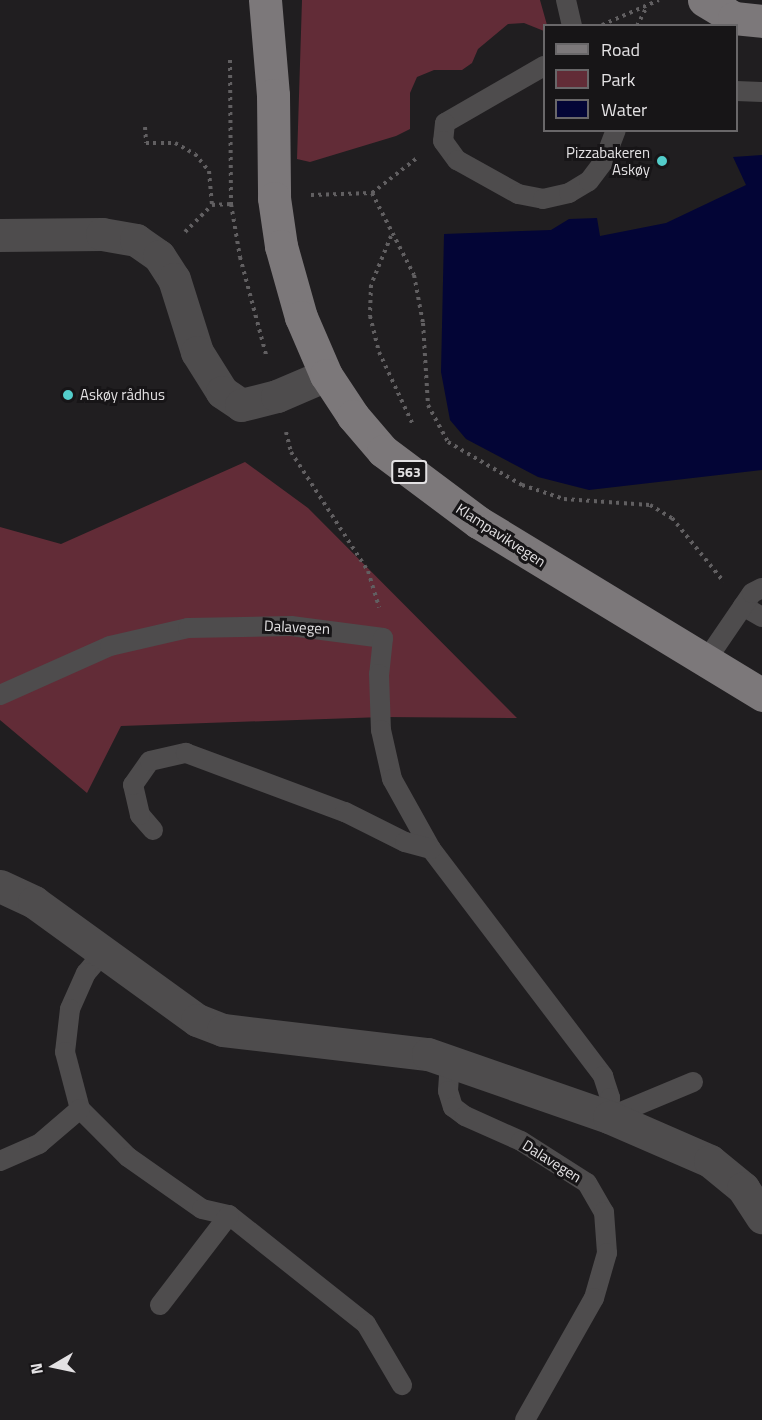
<!DOCTYPE html>
<html>
<head>
<meta charset="utf-8">
<style>
	body { margin:0 }
	#map { position:relative; width:762px; height:1420px; overflow:hidden; background:#201e20; font-family:"Titillium Web",sans-serif }
	div>[style] { position:absolute }
	.green>* { inset:0; background:#622c37 }
	.water>* { inset:0; background:#030536 }
	.path>* { height:4px; margin-top:-2px; transform-origin:0; background:repeating-linear-gradient(90deg,#615f61 0 3px,transparent 0 7.5px) }
	.lane>* { height:20px; margin:-10px; padding:0 10px; transform-origin:10px; border-radius:10px; background:#4e4c4d }
	.street>* { height:33px; margin:-16.5px; padding:0 16.5px; transform-origin:16.5px; border-radius:16.5px; background:#4e4c4d }
	.primary>* { height:33px; margin:-16.5px; padding:0 16.5px; transform-origin:16.5px; border-radius:16.5px; background:#7c787a }
	.dots>* { width:16px; height:16px; translate:-50% -50%; box-sizing:border-box; border:3px solid #171517; border-radius:50% }
	span { translate:-50% -50%; white-space:nowrap; text-align:center; line-height:1.15; -webkit-text-stroke:6px #171517; paint-order:stroke }
	.shield-label span { padding:2px 4px; background:#171517; border:2px solid; border-radius:4px; -webkit-text-stroke-width:0 }
	.shield-label { font-size:14px; color:#e3e1e3; font-weight:700 }
	.poi-label { font-size:15px; color:#e3e1e3 }
	.right { translate:-100% -50%; text-align:right }
	.left { translate:0 -50%; text-align:left }
	.street-label { font-size:15px; color:#e3e1e3 }
	.legend { position:absolute; left:543px; top:24px; width:195px; height:108px; box-sizing:border-box; background:#171517; border:2px solid #696769; margin:0; padding:8px 10px; list-style:none; font-size:18px; color:#e3e1e3 }
	.legend li { display:flex; align-items:center; gap:12px; height:30px }
	.legend b { width:30px; border:2px solid #696769 }
	.north { position:absolute; left:24px; top:1336px; width:60px; height:60px; -webkit-text-stroke:4px #171517; paint-order:stroke; rotate:261deg; font-size:16px; font-weight:700; line-height:24px; text-align:center; color:#e3e1e3 }
	.north::after { content:''; display:block; margin:auto; width:21px; height:27px; background:#e3e1e3; clip-path:polygon(50% 0,100% 100%,50% 72%,0 100%) }
</style>
</head>
<body>
<div id="map">
	<div class="green">
		<i style="clip-path:polygon(302px 0,540px 0,547px 25px,544px 31px,524px 23px,508px 24px,478px 49px,472px 63px,462px 70px,434px 70px,417px 77px,410px 93px,410px 129px,396px 136px,310px 162px,297px 159px)"></i>
		<i style="clip-path:polygon(245px 462px,308px 508px,517px 718px,383px 717px,121px 726px,87px 793px,0 720px,0 527px,61px 544px)"></i>
	</div>
	<div class="water">
		<i style="clip-path:polygon(762px 155px,762px 470px,589px 490px,538px 477px,466px 439px,450px 420px,441px 372px,444px 234px,551px 230px,569px 219px,597px 218px,600px 236px,666px 223px,746px 185px,733px 157px)"></i>
	</div>
	<div class="path">
		<i style="left:602px;top:25px;width:62px;rotate:-23.7deg"></i>
		<i style="left:637px;top:26px;width:20px;rotate:-63deg"></i>
		<i style="left:230px;top:60px;width:144px;rotate:89.6deg"></i>
		<i style="left:231px;top:204px;width:54px;rotate:80.4deg"></i>
		<i style="left:240px;top:257px;width:101px;rotate:75.1deg"></i>
		<i style="left:145px;top:127px;width:16px;rotate:86deg"></i>
		<i style="left:146px;top:143px;width:29px"></i>
		<i style="left:175px;top:143px;width:23px;rotate:29deg"></i>
		<i style="left:195px;top:154px;width:22px;rotate:51deg"></i>
		<i style="left:209px;top:171px;width:34px;rotate:85deg"></i>
		<i style="left:212px;top:205px;width:19px;rotate:-3deg"></i>
		<i style="left:372px;top:193px;width:92px;rotate:62.9deg"></i>
		<i style="left:414px;top:275px;width:49px;rotate:79.4deg"></i>
		<i style="left:423px;top:323px;width:82px;rotate:86.5deg"></i>
		<i style="left:428px;top:405px;width:42px;rotate:61.6deg"></i>
		<i style="left:448px;top:442px;width:86px;rotate:30.2deg"></i>
		<i style="left:522px;top:485px;width:44px;rotate:18.4deg"></i>
		<i style="left:564px;top:499px;width:86px;rotate:4deg"></i>
		<i style="left:650px;top:505px;width:26px;rotate:31deg"></i>
		<i style="left:672px;top:518px;width:82px;rotate:50.9deg"></i>
		<i style="left:311px;top:195px;width:61px;rotate:-1.9deg"></i>
		<i style="left:372px;top:193px;width:57px;rotate:-37.9deg"></i>
		<i style="left:185px;top:232px;width:38px;rotate:-45deg"></i>
		<i style="left:391px;top:236px;width:53px;rotate:112.2deg"></i>
		<i style="left:371px;top:285px;width:31px;rotate:92deg"></i>
		<i style="left:370px;top:316px;width:37px;rotate:76deg"></i>
		<i style="left:379px;top:352px;width:81px;rotate:65deg"></i>
		<i style="left:286px;top:432px;width:21px;rotate:76deg"></i>
		<i style="left:291px;top:452px;width:142px;rotate:57.1deg"></i>
		<i style="left:368px;top:571px;width:38px;rotate:73deg"></i>
	</div>
	<div class="lane">
		<i style="left:566px;top:0;width:27px;rotate:77deg"></i>
		<i style="left:544px;top:66px;width:114px;rotate:150.1deg"></i>
		<i style="left:445px;top:123px;width:18px;rotate:96deg"></i>
		<i style="left:443px;top:141px;width:24px;rotate:54deg"></i>
		<i style="left:457px;top:160px;width:70px;rotate:29.1deg"></i>
		<i style="left:518px;top:194px;width:25px;rotate:11deg"></i>
		<i style="left:543px;top:199px;width:27px;rotate:-13deg"></i>
		<i style="left:569px;top:193px;width:23px;rotate:-31deg"></i>
		<i style="left:589px;top:181px;width:25px;rotate:-53deg"></i>
		<i style="left:604px;top:161px;width:33px;rotate:-69deg"></i>
		<i style="left:736px;top:91px;width:26px;rotate:2deg"></i>
		<i style="left:743px;top:606px;width:22px;rotate:30deg"></i>
		<i style="left:705px;top:662px;width:83px;rotate:-55.7deg"></i>
		<i style="left:752px;top:593px;width:11px;rotate:-27deg"></i>
		<i style="left:0;top:695px;width:120px;rotate:-24deg"></i>
		<i style="left:110px;top:646px;width:80px;rotate:-13deg"></i>
		<i style="left:188px;top:628px;width:103px;rotate:-1.1deg"></i>
		<i style="left:291px;top:626px;width:93px;rotate:7.4deg"></i>
		<i style="left:383px;top:638px;width:36px;rotate:96deg"></i>
		<i style="left:379px;top:674px;width:56px;rotate:88deg"></i>
		<i style="left:381px;top:730px;width:50px;rotate:77.3deg"></i>
		<i style="left:392px;top:779px;width:80px;rotate:60.9deg"></i>
		<i style="left:431px;top:849px;width:285px;rotate:52.8deg"></i>
		<i style="left:603px;top:1076px;width:23px;rotate:72deg"></i>
		<i style="left:610px;top:1098px;width:19px;rotate:93deg"></i>
		<i style="left:609px;top:1117px;width:91px;rotate:-22.6deg"></i>
		<i style="left:153px;top:830px;width:20px;rotate:-131deg"></i>
		<i style="left:140px;top:815px;width:31px;rotate:-103deg"></i>
		<i style="left:133px;top:785px;width:29px;rotate:-55deg"></i>
		<i style="left:150px;top:761px;width:37px;rotate:-13deg"></i>
		<i style="left:186px;top:753px;width:170px;rotate:20.4deg"></i>
		<i style="left:345px;top:812px;width:67px;rotate:26.6deg"></i>
		<i style="left:405px;top:842px;width:27px;rotate:15deg"></i>
		<i style="left:103px;top:953px;width:26px;rotate:130deg"></i>
		<i style="left:86px;top:973px;width:39px;rotate:114deg"></i>
		<i style="left:70px;top:1009px;width:43px;rotate:96.6deg"></i>
		<i style="left:65px;top:1052px;width:59px;rotate:75.3deg"></i>
		<i style="left:80px;top:1109px;width:68px;rotate:45deg"></i>
		<i style="left:128px;top:1157px;width:90px;rotate:35.1deg"></i>
		<i style="left:202px;top:1209px;width:28px;rotate:13deg"></i>
		<i style="left:229px;top:1215px;width:175px;rotate:38.5deg"></i>
		<i style="left:366px;top:1324px;width:71px;rotate:59.5deg"></i>
		<i style="left:450px;top:1062px;width:29px;rotate:94deg"></i>
		<i style="left:448px;top:1091px;width:17px;rotate:73deg"></i>
		<i style="left:453px;top:1107px;width:15px;rotate:37deg"></i>
		<i style="left:465px;top:1116px;width:61px;rotate:24.1deg"></i>
		<i style="left:521px;top:1141px;width:78px;rotate:32.5deg"></i>
		<i style="left:587px;top:1183px;width:34px;rotate:60deg"></i>
		<i style="left:604px;top:1212px;width:41px;rotate:85.8deg"></i>
		<i style="left:607px;top:1253px;width:47px;rotate:106.1deg"></i>
		<i style="left:594px;top:1298px;width:140px;rotate:119.5deg"></i>
		<i style="left:0;top:1161px;width:43px;rotate:-23.6deg"></i>
		<i style="left:39px;top:1144px;width:54px;rotate:-40.5deg"></i>
		<i style="left:160px;top:1305px;width:113px;rotate:-52.5deg"></i>
	</div>
	<div class="street">
		<i style="left:0;top:235px;width:102px;rotate:-0.6deg"></i>
		<i style="left:102px;top:234px;width:35px;rotate:10deg"></i>
		<i style="left:136px;top:240px;width:28px;rotate:35deg"></i>
		<i style="left:159px;top:256px;width:27px;rotate:57deg"></i>
		<i style="left:174px;top:279px;width:77px;rotate:72.5deg"></i>
		<i style="left:197px;top:352px;width:47px;rotate:58deg"></i>
		<i style="left:222px;top:392px;width:23px;rotate:34deg"></i>
		<i style="left:241px;top:405px;width:37px;rotate:-14deg"></i>
		<i style="left:277px;top:396px;width:53px;rotate:-23.2deg"></i>
		<i style="left:0;top:886px;width:38px;rotate:25deg"></i>
		<i style="left:34px;top:902px;width:201px;rotate:35.9deg"></i>
		<i style="left:197px;top:1020px;width:28px;rotate:21deg"></i>
		<i style="left:223px;top:1030px;width:206px;rotate:6.7deg"></i>
		<i style="left:428px;top:1054px;width:192px;rotate:19.2deg"></i>
		<i style="left:609px;top:1117px;width:110px;rotate:23.5deg"></i>
		<i style="left:710px;top:1161px;width:43px;rotate:39.3deg"></i>
		<i style="left:743px;top:1188px;width:35px;rotate:57deg"></i>
	</div>
	<div class="primary">
		<i style="left:265px;top:0;width:95px;rotate:85.2deg"></i>
		<i style="left:273px;top:95px;width:103px;rotate:89.4deg"></i>
		<i style="left:274px;top:198px;width:49px;rotate:81.7deg"></i>
		<i style="left:281px;top:246px;width:74px;rotate:74.3deg"></i>
		<i style="left:301px;top:317px;width:63px;rotate:66.7deg"></i>
		<i style="left:326px;top:375px;width:49px;rotate:56.6deg"></i>
		<i style="left:353px;top:416px;width:46px;rotate:49.4deg"></i>
		<i style="left:383px;top:451px;width:119px;rotate:36.8deg"></i>
		<i style="left:478px;top:522px;width:333px;rotate:31.3deg"></i>
		<i style="left:704px;top:0;width:35px;rotate:31deg"></i>
		<i style="left:734px;top:18px;width:28px;rotate:6deg"></i>
	</div>
	<div class="dots">
		<i style="left:662px;top:161px;background:#53cdca"></i>
		<i style="left:68px;top:395px;background:#53cdca"></i>
	</div>
	<div class="shield-label">
		<span style="left:409px;top:472px">563</span>
	</div>
	<div class="poi-label">
		<span class="right" style="left:650px;top:161px">Pizzabakeren<br>Askøy</span>
		<span class="left" style="left:80px;top:395px">Askøy rådhus</span>
	</div>
	<div class="street-label">
		<span style="left:501px;top:535px;rotate:33deg">Klampavikvegen</span>
		<span style="left:297px;top:627px;rotate:3deg">Dalavegen</span>
		<span style="left:552px;top:1161px;rotate:32deg">Dalavegen</span>
	</div>
	<ul class="legend">
	<li><b style="height:8px;background:#7c787a"></b>Road</li>
	<li><b style="height:16px;background:#622c37"></b>Park</li>
	<li><b style="height:16px;background:#030536"></b>Water</li>
	</ul>
	<div class="north">N</div>
</div>
</body>
</html>
